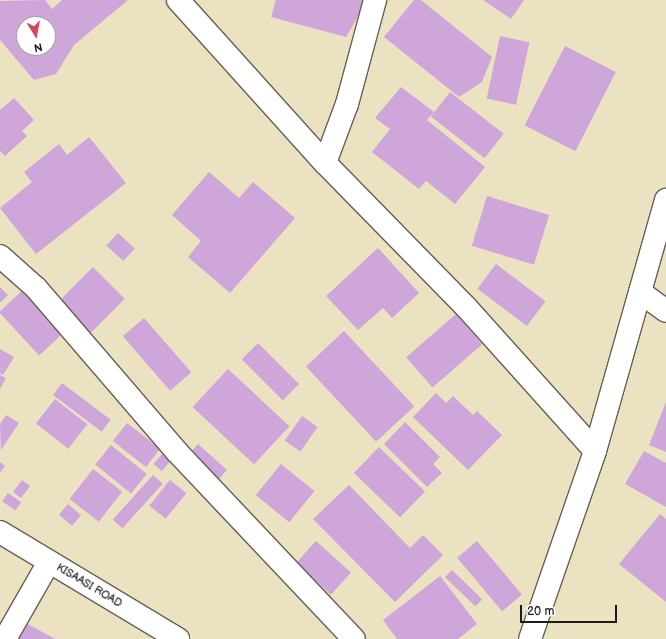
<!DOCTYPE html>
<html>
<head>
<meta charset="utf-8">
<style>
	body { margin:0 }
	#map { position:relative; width:666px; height:639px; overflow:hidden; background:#ebe2c2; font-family:"Balsamiq Sans",sans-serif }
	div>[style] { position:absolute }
	.building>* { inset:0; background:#cea6da; transform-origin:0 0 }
	.roads { filter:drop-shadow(1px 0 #646156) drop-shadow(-1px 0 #646156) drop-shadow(0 1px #646156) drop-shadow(0 -1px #646156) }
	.street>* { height:22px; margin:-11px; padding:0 11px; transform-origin:11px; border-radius:11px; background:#fff }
	.secondary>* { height:22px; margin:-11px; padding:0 11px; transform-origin:11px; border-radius:11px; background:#fff }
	span { translate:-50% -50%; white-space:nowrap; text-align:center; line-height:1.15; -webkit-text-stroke:3.5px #fff; paint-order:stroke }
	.street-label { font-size:11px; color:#1c1c1c }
	.north { position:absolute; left:16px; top:16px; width:40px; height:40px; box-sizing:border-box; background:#fff; border:1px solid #a4a4a4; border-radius:50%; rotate:169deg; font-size:11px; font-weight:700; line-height:16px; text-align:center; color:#1c1c1c }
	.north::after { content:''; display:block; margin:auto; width:14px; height:18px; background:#d1495b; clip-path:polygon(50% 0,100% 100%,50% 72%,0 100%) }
	.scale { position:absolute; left:520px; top:605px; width:97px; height:18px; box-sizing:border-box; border:2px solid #1c1c1c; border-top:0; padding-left:5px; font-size:12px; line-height:14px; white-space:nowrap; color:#1c1c1c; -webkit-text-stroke:3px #fff; paint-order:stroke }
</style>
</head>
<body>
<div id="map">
	<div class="building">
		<i style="clip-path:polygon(evenodd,45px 0,52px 9px,62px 0,128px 0,74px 45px,56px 74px,34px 80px,0 40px,0 1px,45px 0,24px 24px,48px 24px,48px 48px,24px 48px,24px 24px)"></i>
		<i style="clip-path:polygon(276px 0,363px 0,363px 8px,346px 37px,271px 17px)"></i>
		<i style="clip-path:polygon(414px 0,421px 0,492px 57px,482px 82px,459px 97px,384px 37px)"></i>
		<i style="clip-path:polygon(483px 0,524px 0,511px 19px)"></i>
		<i style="left:500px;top:36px;width:30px;height:64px;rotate:12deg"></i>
		<i style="left:565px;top:46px;width:57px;height:89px;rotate:27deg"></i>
		<i style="clip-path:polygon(401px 87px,434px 112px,427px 120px,485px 167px,455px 204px,426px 181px,419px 189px,372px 152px,390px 129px,375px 118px)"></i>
		<i style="left:450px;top:92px;width:68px;height:31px;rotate:38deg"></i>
		<i style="clip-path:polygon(14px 98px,34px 120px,22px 131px,27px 136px,5px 156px,0 151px,0 110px)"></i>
		<i style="clip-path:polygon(89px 137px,126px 183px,36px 254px,0 208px,32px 182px,24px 172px,59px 144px,67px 155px)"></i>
		<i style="clip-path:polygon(209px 172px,239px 198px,253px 182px,295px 218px,230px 293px,188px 257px,201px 241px,172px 215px)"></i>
		<i style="left:487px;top:196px;width:65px;height:52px;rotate:17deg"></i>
		<i style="left:118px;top:233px;width:23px;height:17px;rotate:43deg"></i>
		<i style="clip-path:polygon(378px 248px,419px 293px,392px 318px,383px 308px,358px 330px,326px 296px)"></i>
		<i style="left:496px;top:264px;width:62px;height:31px;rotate:37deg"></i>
		<i style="left:93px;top:267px;width:45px;height:49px;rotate:45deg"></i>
		<i style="clip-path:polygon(0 287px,8px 295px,0 303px)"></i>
		<i style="left:26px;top:287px;width:59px;height:37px;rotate:47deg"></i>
		<i style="left:456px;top:314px;width:40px;height:66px;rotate:49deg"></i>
		<i style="left:144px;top:318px;width:72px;height:28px;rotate:49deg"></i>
		<i style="left:344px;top:331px;width:103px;height:52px;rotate:47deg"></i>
		<i style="left:258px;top:343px;width:58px;height:23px;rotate:45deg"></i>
		<i style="clip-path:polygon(0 349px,14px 357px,3px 375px,0 373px)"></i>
		<i style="left:228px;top:369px;width:84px;height:52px;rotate:43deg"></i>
		<i style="clip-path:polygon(0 375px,6px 378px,0 389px)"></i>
		<i style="left:62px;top:383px;width:61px;height:15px;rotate:37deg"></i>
		<i style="clip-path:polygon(436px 393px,446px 403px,453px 396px,473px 415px,477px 411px,502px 435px,468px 470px,413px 417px)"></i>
		<i style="left:55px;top:399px;width:41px;height:31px;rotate:38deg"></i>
		<i style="clip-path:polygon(666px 402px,666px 452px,649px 445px)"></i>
		<i style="clip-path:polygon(6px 415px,19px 423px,1px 450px,0 424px)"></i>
		<i style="left:302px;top:416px;width:19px;height:30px;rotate:35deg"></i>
		<i style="clip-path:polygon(405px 422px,440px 457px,433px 464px,442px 473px,427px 487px,384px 444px)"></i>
		<i style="left:127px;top:423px;width:42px;height:23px;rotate:38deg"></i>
		<i style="left:198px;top:444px;width:39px;height:15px;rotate:42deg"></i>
		<i style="left:111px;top:445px;width:46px;height:25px;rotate:39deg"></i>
		<i style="left:379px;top:447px;width:64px;height:36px;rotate:44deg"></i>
		<i style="clip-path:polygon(644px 451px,666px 463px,666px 507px,625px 484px)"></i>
		<i style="left:162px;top:454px;width:11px;height:13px;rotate:41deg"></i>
		<i style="clip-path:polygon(0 462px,5px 466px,0 473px)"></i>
		<i style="left:281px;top:464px;width:43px;height:40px;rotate:39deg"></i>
		<i style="left:93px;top:469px;width:37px;height:38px;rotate:38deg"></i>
		<i style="left:153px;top:475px;width:13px;height:60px;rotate:42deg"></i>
		<i style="left:22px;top:480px;width:10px;height:15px;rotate:37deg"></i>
		<i style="left:170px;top:480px;width:21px;height:33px;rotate:39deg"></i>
		<i style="clip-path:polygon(349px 485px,410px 548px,423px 535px,443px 555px,395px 602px,313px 519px)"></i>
		<i style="left:8px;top:493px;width:16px;height:10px;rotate:35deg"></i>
		<i style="left:68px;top:504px;width:17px;height:14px;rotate:40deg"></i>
		<i style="clip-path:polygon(660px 514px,666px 519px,666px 602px,619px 564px)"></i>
		<i style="left:316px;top:541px;width:47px;height:30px;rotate:42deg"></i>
		<i style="left:477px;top:541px;width:70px;height:26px;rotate:50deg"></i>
		<i style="left:452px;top:570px;width:42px;height:10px;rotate:44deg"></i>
		<i style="clip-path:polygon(440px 576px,477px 624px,458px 639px,397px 639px,383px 620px)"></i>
		<i style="clip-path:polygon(26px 623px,55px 639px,17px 639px)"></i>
	</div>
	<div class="roads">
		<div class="street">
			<i style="left:178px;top:0;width:219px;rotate:48deg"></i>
			<i style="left:325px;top:163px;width:202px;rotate:45.6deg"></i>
			<i style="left:466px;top:307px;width:193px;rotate:48.1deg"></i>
			<i style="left:325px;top:163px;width:63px;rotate:-69.6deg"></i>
			<i style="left:347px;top:104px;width:108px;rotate:-74.9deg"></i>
			<i style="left:0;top:256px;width:48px;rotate:41.6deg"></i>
			<i style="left:36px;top:288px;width:216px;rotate:49.3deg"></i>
			<i style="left:177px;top:452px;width:257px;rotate:46.6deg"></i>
			<i style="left:640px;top:292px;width:32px;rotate:36deg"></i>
			<i style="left:5px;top:639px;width:89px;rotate:-60.3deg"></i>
			<i style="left:530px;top:639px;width:199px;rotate:-70.9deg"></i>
			<i style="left:595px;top:451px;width:261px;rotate:-74.2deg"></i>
		</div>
		<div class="secondary">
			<i style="left:0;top:532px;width:208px;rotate:31deg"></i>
		</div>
	</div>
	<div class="street-label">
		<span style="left:89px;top:586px;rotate:31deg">KISAASI ROAD</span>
	</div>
	<div class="north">N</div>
	<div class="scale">20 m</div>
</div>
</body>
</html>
